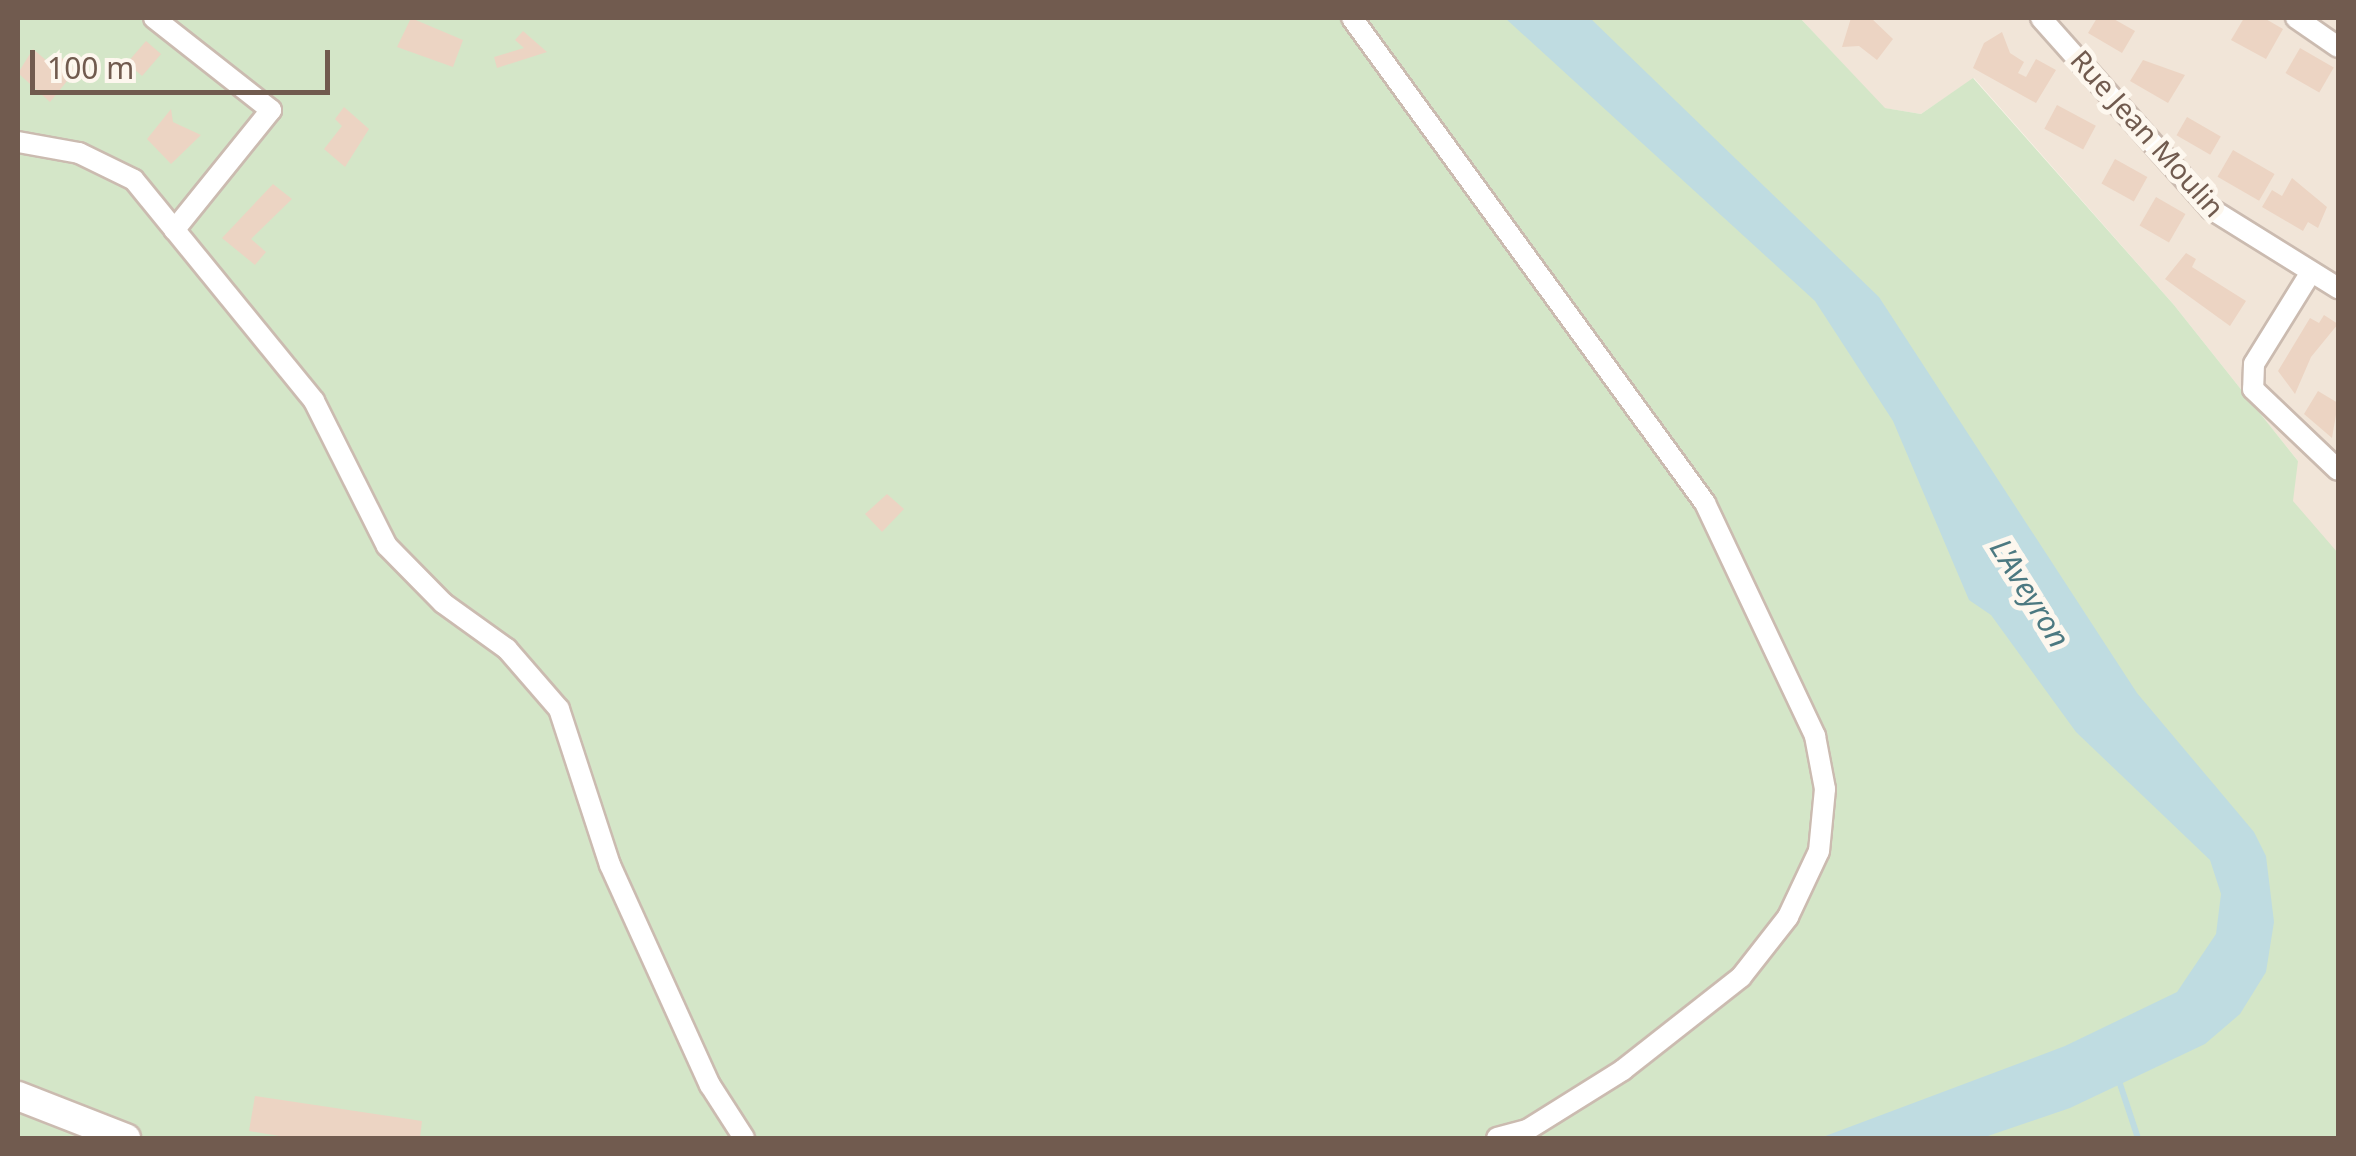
<!DOCTYPE html>
<html>
<head>
<meta charset="utf-8">
<style>
	body { margin:0 }
	#map { position:relative; width:2356px; height:1156px; overflow:hidden; background:#faf3e8; font-family:"Noto Sans",sans-serif }
	div>[style] { position:absolute }
	.residential>* { inset:0; background:#f1e5d8 }
	.green>* { inset:0; background:#d4e6c8 }
	.water>* { inset:0; background:#bfdce1 }
	.stream>* { height:6px; margin:-3px; padding:0 3px; transform-origin:3px; border-radius:3px; background:#bfdce1 }
	.building>* { inset:0; background:#ecd4c3; transform-origin:0 0 }
	.roads { filter:drop-shadow(2px 0 #cbbbb0) drop-shadow(-2px 0 #cbbbb0) drop-shadow(0 2px #cbbbb0) drop-shadow(0 -2px #cbbbb0) }
	.street>* { height:20px; margin:-10px; padding:0 10px; transform-origin:10px; border-radius:10px; background:#fff }
	.secondary>* { height:28px; margin:-14px; padding:0 14px; transform-origin:14px; border-radius:14px; background:#fff }
	span { translate:-50% -50%; white-space:nowrap; text-align:center; line-height:1.15; -webkit-text-stroke:10px #fdf7ee; paint-order:stroke }
	.street-label { font-size:28px; color:#715b4f }
	.water-label { font-size:30px; color:#4c7981; font-style:italic }
	.frame { position:absolute; inset:0; border:20px solid #715b4f; pointer-events:none }
	.scale { position:absolute; left:30px; top:50px; width:300px; height:45px; box-sizing:border-box; border:5px solid #715b4f; border-top:0; padding-left:12px; font-size:30px; line-height:35px; white-space:nowrap; color:#715b4f; -webkit-text-stroke:8px #fdf7ee; paint-order:stroke }
</style>
</head>
<body>
<div id="map">
	<div class="residential">
		<i style="clip-path:polygon(1800px 18px,2338px 18px,2338px 561px,2267px 494px,2298px 461px,2174px 305px,1974px 78px,1921px 114px,1884px 108px)"></i>
	</div>
	<div class="green">
		<i style="clip-path:polygon(18px 18px,1800px 18px,1885px 108px,1921px 114px,1973px 78px,2174px 305px,2298px 461px,2293px 501px,2338px 553px,2338px 1138px,18px 1138px)"></i>
	</div>
	<div class="water">
		<i style="clip-path:polygon(1505px 18px,1590px 18px,1879px 297px,2137px 693px,2254px 832px,2266px 856px,2274px 922px,2266px 972px,2240px 1014px,2205px 1044px,2070px 1108px,1982px 1138px,1820px 1138px,2065px 1046px,2177px 992px,2216px 934px,2221px 894px,2210px 860px,2076px 732px,1991px 615px,1969px 600px,1893px 421px,1815px 301px)"></i>
	</div>
	<div class="stream">
		<i style="left:2120px;top:1084px;width:57px;rotate:71.6deg"></i>
	</div>
	<div class="building">
		<i style="clip-path:polygon(411px 18px,463px 40px,453px 67px,397px 47px)"></i>
		<i style="clip-path:polygon(1851px 18px,1871px 18px,1893px 39px,1877px 60px,1859px 46px,1842px 47px)"></i>
		<i style="clip-path:polygon(2097px 18px,2112px 18px,2135px 31px,2122px 53px,2088px 33px)"></i>
		<i style="clip-path:polygon(2244px 18px,2264px 18px,2283px 29px,2266px 59px,2231px 40px)"></i>
		<i style="clip-path:polygon(523px 31px,547px 52px,497px 68px,494px 57px,524px 48px,515px 40px)"></i>
		<i style="clip-path:polygon(2002px 32px,2010px 53px,2024px 62px,2018px 73px,2026px 77px,2036px 59px,2056px 70px,2036px 103px,1973px 68px,1984px 43px)"></i>
		<i style="left:146px;top:41px;width:20px;height:29px;rotate:41deg"></i>
		<i style="left:2300px;top:48px;width:39px;height:29px;rotate:30deg"></i>
		<i style="clip-path:polygon(33px 49px,54px 67px,62px 58px,76px 70px,50px 102px,18px 73px)"></i>
		<i style="clip-path:polygon(2143px 60px,2185px 75px,2168px 103px,2130px 81px)"></i>
		<i style="left:2057px;top:105px;width:44px;height:27px;rotate:28deg"></i>
		<i style="clip-path:polygon(344px 107px,369px 129px,345px 167px,324px 149px,342px 126px,335px 119px)"></i>
		<i style="clip-path:polygon(171px 109px,173px 122px,201px 135px,171px 164px,147px 139px)"></i>
		<i style="left:2187px;top:117px;width:39px;height:21px;rotate:30deg"></i>
		<i style="left:2233px;top:150px;width:48px;height:31px;rotate:30deg"></i>
		<i style="left:2115px;top:159px;width:37px;height:28px;rotate:29deg"></i>
		<i style="clip-path:polygon(2292px 178px,2327px 207px,2318px 228px,2308px 222px,2303px 231px,2262px 207px,2272px 190px,2282px 196px)"></i>
		<i style="clip-path:polygon(273px 184px,292px 199px,251px 239px,266px 252px,255px 265px,222px 238px)"></i>
		<i style="left:2156px;top:197px;width:34px;height:33px;rotate:30deg"></i>
		<i style="clip-path:polygon(2186px 253px,2196px 259px,2192px 267px,2246px 301px,2230px 326px,2165px 279px)"></i>
		<i style="clip-path:polygon(2324px 315px,2338px 324px,2311px 357px,2295px 394px,2278px 371px,2310px 318px,2319px 323px)"></i>
		<i style="clip-path:polygon(2318px 391px,2338px 403px,2332px 438px,2304px 414px)"></i>
		<i style="clip-path:polygon(887px 494px,904px 509px,882px 532px,865px 514px)"></i>
		<i style="clip-path:polygon(255px 1096px,422px 1121px,420px 1138px,291px 1138px,249px 1131px)"></i>
	</div>
	<div class="roads">
		<div class="street">
			<i style="left:154px;top:18px;width:149px;rotate:38.2deg"></i>
			<i style="left:271px;top:110px;width:154px;rotate:128.9deg"></i>
			<i style="left:1352px;top:18px;width:600px;rotate:53.95deg"></i>
			<i style="left:1705px;top:503px;width:258px;rotate:64.7deg"></i>
			<i style="left:1815px;top:736px;width:54px;rotate:79.3deg"></i>
			<i style="left:1825px;top:789px;width:62px;rotate:95.5deg"></i>
			<i style="left:1819px;top:851px;width:73px;rotate:115.2deg"></i>
			<i style="left:1788px;top:917px;width:76px;rotate:128.1deg"></i>
			<i style="left:1741px;top:977px;width:150px;rotate:141.8deg"></i>
			<i style="left:1623px;top:1070px;width:113px;rotate:148deg"></i>
			<i style="left:1527px;top:1130px;width:31px;rotate:165deg"></i>
			<i style="left:2041px;top:18px;width:256px;rotate:48.3deg"></i>
			<i style="left:2211px;top:209px;width:150px;rotate:31.9deg"></i>
			<i style="left:2296px;top:18px;width:51px;rotate:34.6deg"></i>
			<i style="left:18px;top:142px;width:62px;rotate:10.2deg"></i>
			<i style="left:79px;top:153px;width:61px;rotate:26.1deg"></i>
			<i style="left:134px;top:180px;width:285px;rotate:50.8deg"></i>
			<i style="left:314px;top:401px;width:162px;rotate:63.3deg"></i>
			<i style="left:387px;top:546px;width:80px;rotate:45.5deg"></i>
			<i style="left:443px;top:603px;width:79px;rotate:35.7deg"></i>
			<i style="left:507px;top:649px;width:79px;rotate:49.1deg"></i>
			<i style="left:559px;top:709px;width:164px;rotate:71.9deg"></i>
			<i style="left:610px;top:865px;width:242px;rotate:65.6deg"></i>
			<i style="left:710px;top:1085px;width:63px;rotate:57.3deg"></i>
			<i style="left:2311px;top:272px;width:108px;rotate:121.8deg"></i>
			<i style="left:2254px;top:364px;width:25px;rotate:92deg"></i>
			<i style="left:2253px;top:389px;width:117px;rotate:43.6deg"></i>
		</div>
		<div class="secondary">
			<i style="left:18px;top:1096px;width:116px;rotate:21.3deg"></i>
		</div>
	</div>
	<div class="street-label">
		<span style="left:2148px;top:133px;rotate:48deg">Rue Jean Moulin</span>
	</div>
	<div class="water-label">
		<span style="left:2030px;top:593px;rotate:58deg">L'Aveyron</span>
	</div>
	<div class="frame"></div>
	<div class="scale">100 m</div>
</div>
</body>
</html>
